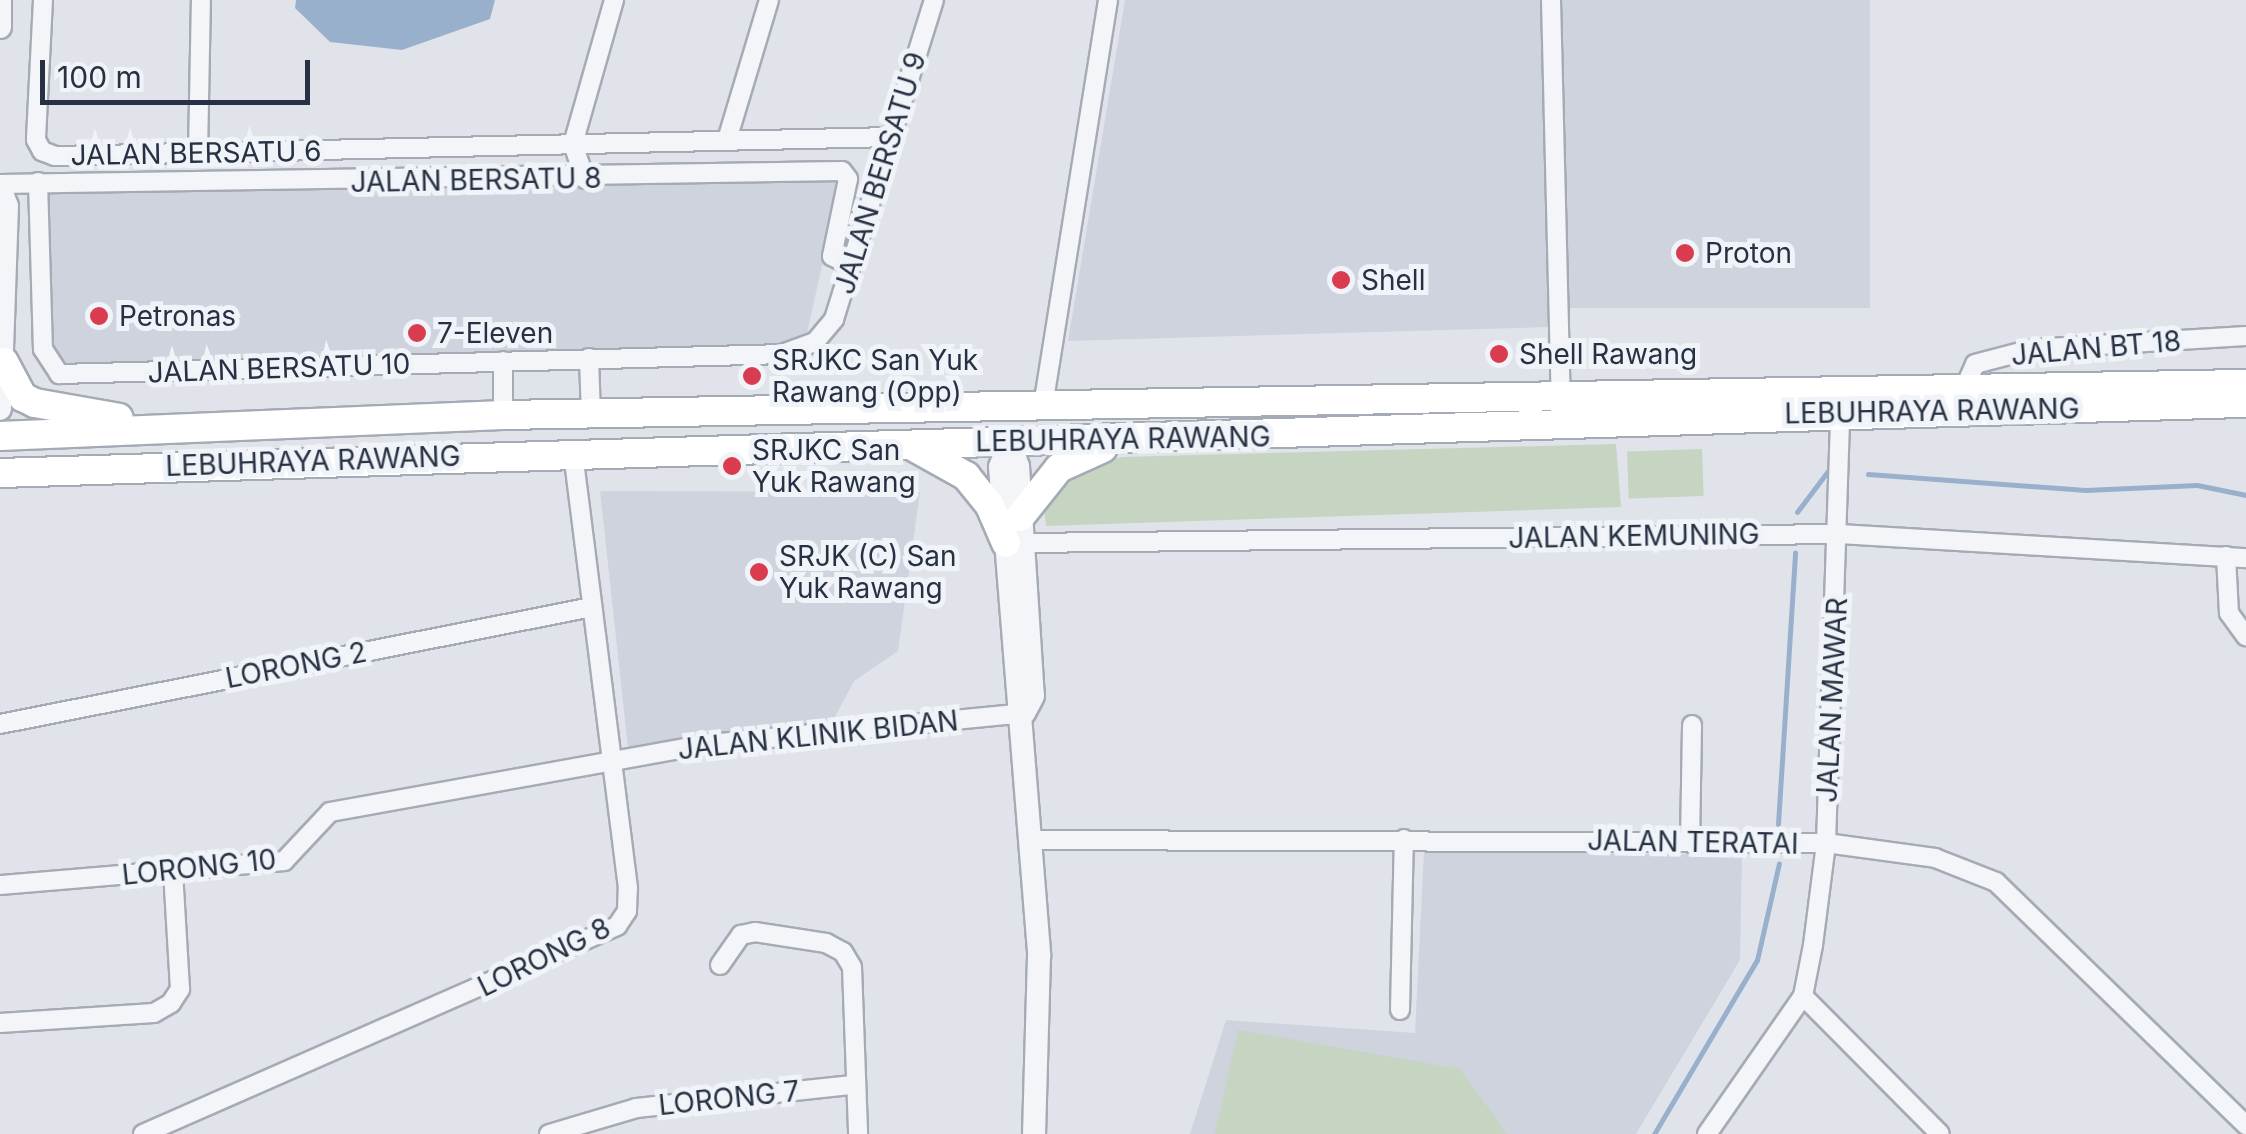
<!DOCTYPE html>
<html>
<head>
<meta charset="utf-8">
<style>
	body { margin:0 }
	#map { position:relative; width:2246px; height:1134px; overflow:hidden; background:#e0e4ea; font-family:Inter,sans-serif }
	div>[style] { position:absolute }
	.built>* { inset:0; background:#ced3dd; transform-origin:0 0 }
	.green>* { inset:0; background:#c5d5c1; transform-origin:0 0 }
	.water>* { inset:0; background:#99b0cd }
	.stream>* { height:5px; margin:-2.5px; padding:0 2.5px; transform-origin:2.5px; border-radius:2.5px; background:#99b0cd }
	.roads { filter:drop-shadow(2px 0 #a5abb5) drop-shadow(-2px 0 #a5abb5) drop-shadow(0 2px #a5abb5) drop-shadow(0 -2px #a5abb5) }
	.minor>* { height:18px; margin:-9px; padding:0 9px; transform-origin:9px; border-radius:9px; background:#f3f5f8 }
	.tertiary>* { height:22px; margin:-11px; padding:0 11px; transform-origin:11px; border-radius:11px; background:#f3f5f8 }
	.primary>* { height:28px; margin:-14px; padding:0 14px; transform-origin:14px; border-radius:14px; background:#fff }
	.dots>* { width:28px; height:28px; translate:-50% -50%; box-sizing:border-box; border:5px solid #f0f3f8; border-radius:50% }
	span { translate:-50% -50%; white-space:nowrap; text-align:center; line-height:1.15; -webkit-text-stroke:10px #f0f3f8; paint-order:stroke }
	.street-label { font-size:28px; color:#273143 }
	.poi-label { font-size:28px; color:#273143 }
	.left { translate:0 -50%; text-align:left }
	.scale { position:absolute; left:40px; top:60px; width:270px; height:45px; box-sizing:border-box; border:5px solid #273143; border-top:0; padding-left:12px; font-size:30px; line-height:35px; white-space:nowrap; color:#273143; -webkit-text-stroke:8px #f0f3f8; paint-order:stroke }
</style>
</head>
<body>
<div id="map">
	<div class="built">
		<i style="clip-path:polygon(1125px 0,1541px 0,1548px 327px,1068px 341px)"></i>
		<i style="left:1560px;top:0;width:310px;height:308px"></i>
		<i style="clip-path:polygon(841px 179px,806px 338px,779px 347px,63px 368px,51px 360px,45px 193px)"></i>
		<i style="clip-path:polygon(600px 491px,920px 492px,898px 651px,854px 681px,828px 730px,629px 757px)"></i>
		<i style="clip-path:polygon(1424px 851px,1742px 855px,1740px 960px,1636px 1134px,1190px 1134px,1226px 1020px,1415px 1033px)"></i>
	</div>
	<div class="green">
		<i style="clip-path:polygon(1616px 444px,1621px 507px,1046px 526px,1043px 499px,1081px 468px,1122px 457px)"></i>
		<i style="left:1702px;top:449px;width:47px;height:75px;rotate:88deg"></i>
		<i style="clip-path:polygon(1238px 1030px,1460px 1069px,1507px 1134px,1215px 1134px)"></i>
	</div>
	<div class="water">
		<i style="clip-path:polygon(296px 0,495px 0,490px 19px,402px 50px,330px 42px,295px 8px)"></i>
	</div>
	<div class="stream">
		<i style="left:1868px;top:474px;width:218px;rotate:4.2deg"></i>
		<i style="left:2085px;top:490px;width:112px;rotate:-2.6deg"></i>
		<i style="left:2197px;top:485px;width:50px;rotate:11.5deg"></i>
		<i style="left:1797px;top:512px;width:51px;rotate:-52.9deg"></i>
		<i style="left:1778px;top:824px;width:272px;rotate:-86.4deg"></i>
		<i style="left:1654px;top:1134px;width:202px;rotate:-59.4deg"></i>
		<i style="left:1757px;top:960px;width:99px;rotate:-77.2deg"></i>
	</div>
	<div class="roads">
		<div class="minor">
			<i style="left:43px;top:0;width:140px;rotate:92.9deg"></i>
			<i style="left:36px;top:140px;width:13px;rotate:61deg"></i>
			<i style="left:42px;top:151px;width:14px;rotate:21deg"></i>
			<i style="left:55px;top:156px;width:836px;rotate:-1.3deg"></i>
			<i style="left:1551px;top:0;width:396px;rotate:88.6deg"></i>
			<i style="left:727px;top:140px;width:146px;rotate:-73.3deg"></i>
			<i style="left:198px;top:153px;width:153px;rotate:-88.9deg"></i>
			<i style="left:585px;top:179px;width:37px;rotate:-109deg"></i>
			<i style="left:573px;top:144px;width:150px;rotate:-74.1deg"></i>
			<i style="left:38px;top:182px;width:167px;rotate:88.3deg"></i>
			<i style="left:43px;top:349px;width:30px;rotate:57deg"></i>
			<i style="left:59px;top:374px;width:723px;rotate:-1.58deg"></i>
			<i style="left:782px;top:354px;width:35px;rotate:-20deg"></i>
			<i style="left:815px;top:342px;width:30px;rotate:-50deg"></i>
			<i style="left:834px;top:319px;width:334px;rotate:-72.6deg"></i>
			<i style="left:0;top:184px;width:842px;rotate:-0.88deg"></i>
			<i style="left:842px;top:171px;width:10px;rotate:53deg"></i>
			<i style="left:848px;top:179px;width:79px;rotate:101.7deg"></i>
			<i style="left:832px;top:256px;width:21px;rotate:29deg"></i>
			<i style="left:589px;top:358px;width:56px;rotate:88deg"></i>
			<i style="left:1964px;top:389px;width:27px;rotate:-66deg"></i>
			<i style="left:1975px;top:364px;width:59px;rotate:-14.7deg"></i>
			<i style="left:2032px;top:349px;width:214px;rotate:-3.5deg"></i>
			<i style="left:1043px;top:406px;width:411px;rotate:-80.9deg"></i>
			<i style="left:503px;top:415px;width:54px;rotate:-90deg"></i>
			<i style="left:1022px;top:543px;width:818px;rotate:-0.63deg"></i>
			<i style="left:1840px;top:534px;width:407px;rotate:3.4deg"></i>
			<i style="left:2226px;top:556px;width:57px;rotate:87deg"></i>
			<i style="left:2229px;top:613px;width:29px;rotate:54deg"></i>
			<i style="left:0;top:724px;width:603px;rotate:-11.18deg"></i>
			<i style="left:1035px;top:840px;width:791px;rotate:0.22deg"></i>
			<i style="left:1826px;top:843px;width:110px;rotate:7.8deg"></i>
			<i style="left:1935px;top:858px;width:66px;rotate:21.5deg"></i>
			<i style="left:1996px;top:882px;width:349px;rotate:44.2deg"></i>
			<i style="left:1690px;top:842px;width:117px;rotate:-89deg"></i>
			<i style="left:0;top:885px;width:285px;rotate:-4.8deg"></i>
			<i style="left:284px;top:861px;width:67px;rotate:-46.8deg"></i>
			<i style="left:330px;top:812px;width:385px;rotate:-10.2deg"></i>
			<i style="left:709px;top:744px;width:317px;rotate:-5.6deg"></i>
			<i style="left:720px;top:965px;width:37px;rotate:-55deg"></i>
			<i style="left:741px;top:935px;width:14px;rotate:-12deg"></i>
			<i style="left:755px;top:932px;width:72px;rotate:8.8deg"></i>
			<i style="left:826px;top:943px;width:19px;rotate:28deg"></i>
			<i style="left:843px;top:952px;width:17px;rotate:59deg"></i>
			<i style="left:852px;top:967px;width:167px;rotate:87.9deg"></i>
			<i style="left:1803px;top:996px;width:194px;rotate:45.2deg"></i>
			<i style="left:1400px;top:1010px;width:171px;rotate:-88.7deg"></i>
			<i style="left:0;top:1023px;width:154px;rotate:-3.7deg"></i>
			<i style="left:154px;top:1013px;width:20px;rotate:-30deg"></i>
			<i style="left:171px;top:1003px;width:17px;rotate:-57deg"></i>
			<i style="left:180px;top:989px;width:119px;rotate:-93.4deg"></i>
			<i style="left:143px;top:1134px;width:518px;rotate:-23.69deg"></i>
			<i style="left:617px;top:926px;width:18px;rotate:-56deg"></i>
			<i style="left:627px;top:911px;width:23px;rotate:-88deg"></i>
			<i style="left:628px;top:888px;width:438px;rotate:-97.2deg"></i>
			<i style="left:549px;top:1134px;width:91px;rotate:-16.6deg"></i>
			<i style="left:636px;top:1108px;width:218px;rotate:-6.1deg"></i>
			<i style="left:1707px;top:1134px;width:168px;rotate:-55.2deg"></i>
			<i style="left:1803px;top:996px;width:52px;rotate:-78.9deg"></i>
			<i style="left:1813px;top:945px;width:103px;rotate:-82.7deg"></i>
			<i style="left:1826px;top:843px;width:429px;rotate:-88.1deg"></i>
		</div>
		<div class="tertiary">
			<i style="left:0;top:27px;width:27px;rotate:-90deg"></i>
			<i style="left:0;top:188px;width:19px;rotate:69deg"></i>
			<i style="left:7px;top:206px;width:203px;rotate:92deg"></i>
			<i style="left:1010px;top:442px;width:27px;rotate:112deg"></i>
			<i style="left:1000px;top:467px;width:491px;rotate:85.4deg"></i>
			<i style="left:1039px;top:956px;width:178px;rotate:91.6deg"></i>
			<i style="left:1010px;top:442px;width:25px;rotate:72deg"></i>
			<i style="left:1018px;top:466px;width:230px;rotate:86.3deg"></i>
			<i style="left:1033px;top:696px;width:19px;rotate:118deg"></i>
		</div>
		<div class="primary">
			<i style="left:4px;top:362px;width:40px;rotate:62deg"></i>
			<i style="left:23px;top:397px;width:13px;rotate:27deg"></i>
			<i style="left:35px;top:403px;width:85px;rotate:10.1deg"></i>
			<i style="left:0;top:436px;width:503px;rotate:-2.39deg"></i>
			<i style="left:503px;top:415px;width:1743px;rotate:-1.02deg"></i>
			<i style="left:914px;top:447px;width:60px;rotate:29.1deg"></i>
			<i style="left:966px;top:476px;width:38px;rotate:51deg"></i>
			<i style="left:990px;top:506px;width:40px;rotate:66.6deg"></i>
			<i style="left:0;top:473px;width:2247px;rotate:-1.79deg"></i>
			<i style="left:1020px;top:517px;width:63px;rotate:-51.5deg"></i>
			<i style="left:1059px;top:468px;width:48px;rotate:-24.4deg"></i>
		</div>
	</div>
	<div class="dots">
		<i style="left:1685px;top:253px;background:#d93c4f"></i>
		<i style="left:1341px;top:280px;background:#d93c4f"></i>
		<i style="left:99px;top:316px;background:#d93c4f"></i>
		<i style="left:417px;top:333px;background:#d93c4f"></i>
		<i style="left:1499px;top:354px;background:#d93c4f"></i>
		<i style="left:752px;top:376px;background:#d93c4f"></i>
		<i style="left:732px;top:466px;background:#d93c4f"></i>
		<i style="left:759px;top:572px;background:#d93c4f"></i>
	</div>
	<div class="street-label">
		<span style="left:196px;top:153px;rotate:-1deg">JALAN BERSATU 6</span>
		<span style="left:880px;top:173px;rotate:-73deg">JALAN BERSATU 9</span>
		<span style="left:476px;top:180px;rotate:-1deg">JALAN BERSATU 8</span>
		<span style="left:2096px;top:348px;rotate:-5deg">JALAN BT 18</span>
		<span style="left:279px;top:368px;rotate:-2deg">JALAN BERSATU 10</span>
		<span style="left:1932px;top:411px;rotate:-1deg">LEBUHRAYA RAWANG</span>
		<span style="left:1123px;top:439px;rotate:-1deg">LEBUHRAYA RAWANG</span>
		<span style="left:313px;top:461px;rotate:-2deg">LEBUHRAYA RAWANG</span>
		<span style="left:1634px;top:536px;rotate:-1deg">JALAN KEMUNING</span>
		<span style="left:296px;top:665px;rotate:-11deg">LORONG 2</span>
		<span style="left:1832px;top:700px;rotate:-87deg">JALAN MAWAR</span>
		<span style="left:818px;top:735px;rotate:-6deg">JALAN KLINIK BIDAN</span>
		<span style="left:1693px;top:842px;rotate:1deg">JALAN TERATAI</span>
		<span style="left:199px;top:867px;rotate:-6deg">LORONG 10</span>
		<span style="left:544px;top:957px;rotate:-26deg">LORONG 8</span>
		<span style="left:729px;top:1098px;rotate:-6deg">LORONG 7</span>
	</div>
	<div class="poi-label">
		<span class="left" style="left:1705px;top:253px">Proton</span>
		<span class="left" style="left:1361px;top:280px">Shell</span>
		<span class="left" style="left:119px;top:316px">Petronas</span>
		<span class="left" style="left:437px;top:333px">7-Eleven</span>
		<span class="left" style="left:1519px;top:354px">Shell Rawang</span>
		<span class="left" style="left:772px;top:376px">SRJKC San Yuk<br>Rawang (Opp)</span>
		<span class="left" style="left:752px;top:466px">SRJKC San<br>Yuk Rawang</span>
		<span class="left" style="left:779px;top:572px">SRJK (C) San<br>Yuk Rawang</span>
	</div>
	<div class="scale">100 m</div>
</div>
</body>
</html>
